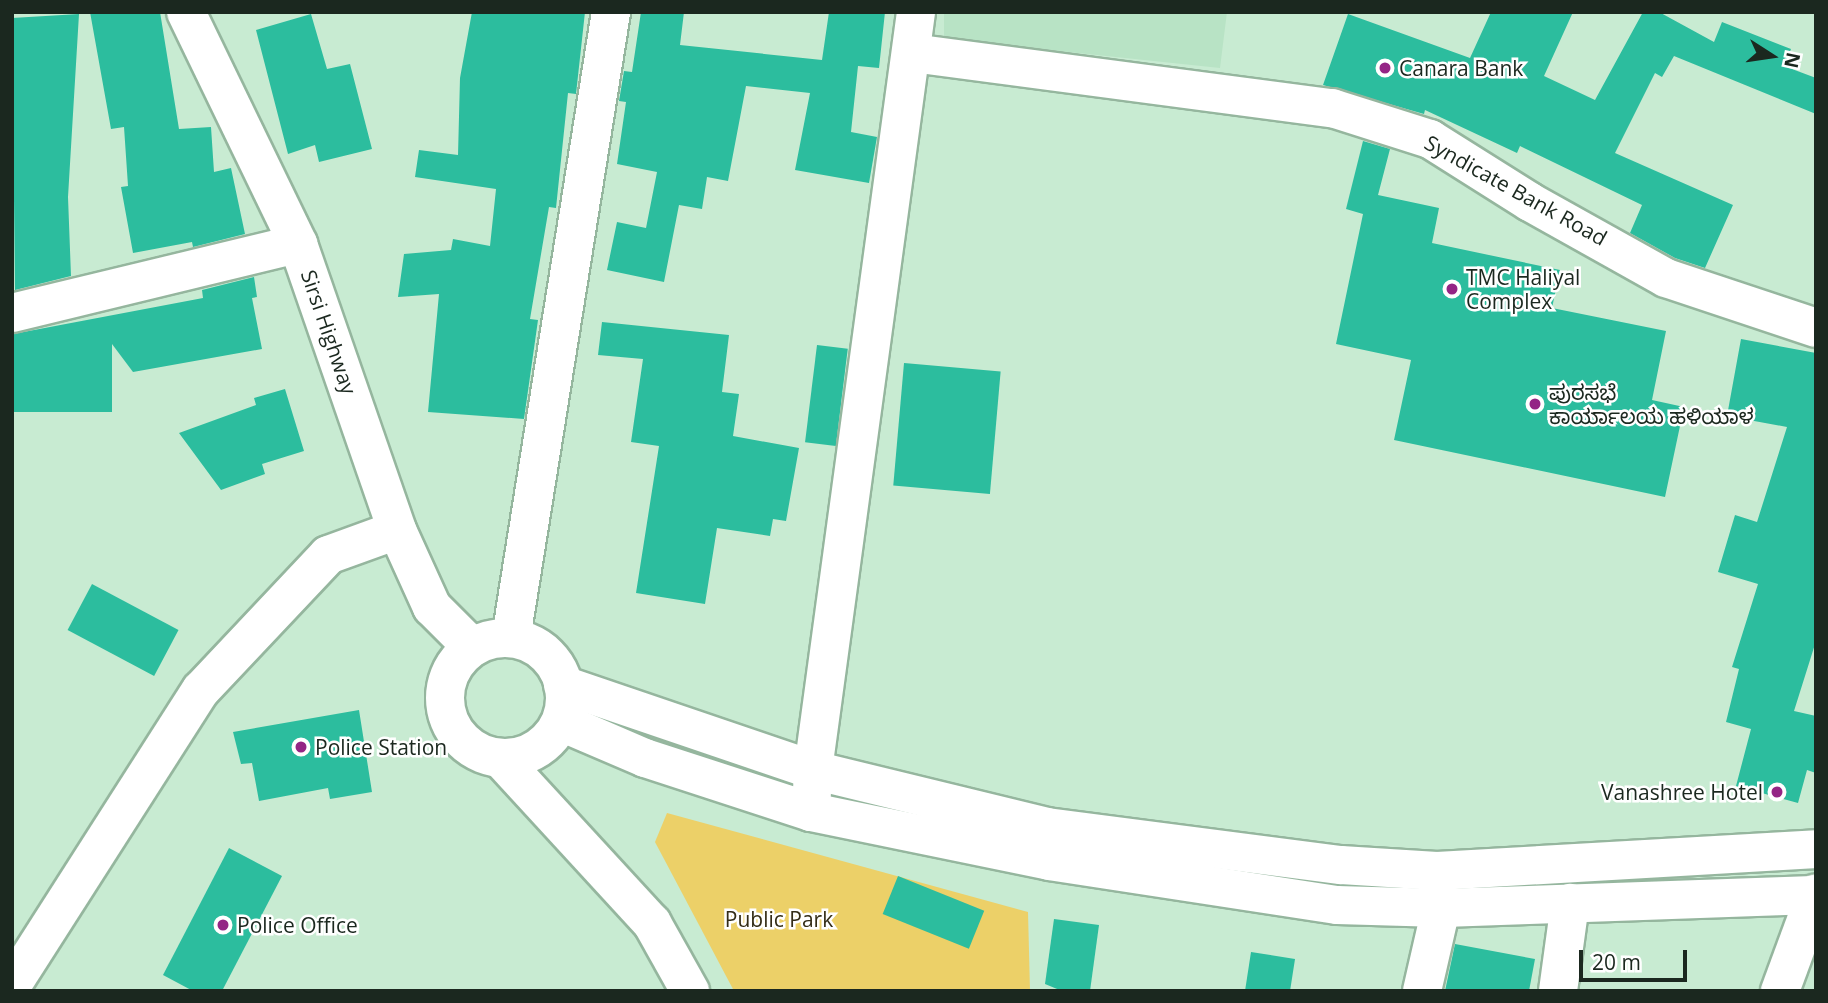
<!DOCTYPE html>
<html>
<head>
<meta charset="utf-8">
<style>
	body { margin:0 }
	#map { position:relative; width:1828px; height:1003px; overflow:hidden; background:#c8ebd2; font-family:"Open Sans","Noto Sans Kannada",sans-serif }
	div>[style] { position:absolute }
	.built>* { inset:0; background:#b8e3c5 }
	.green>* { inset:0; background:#ecd068 }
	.building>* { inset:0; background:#2cbd9e; transform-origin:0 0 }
	.roads { filter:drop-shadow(2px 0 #95b69e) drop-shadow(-2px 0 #95b69e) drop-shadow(0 2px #95b69e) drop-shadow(0 -2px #95b69e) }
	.minor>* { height:38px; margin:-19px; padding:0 19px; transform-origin:19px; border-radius:19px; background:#fff }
	.major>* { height:38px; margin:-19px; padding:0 19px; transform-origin:19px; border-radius:19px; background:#fff }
	.major>.ring { margin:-19px; padding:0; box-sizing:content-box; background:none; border:38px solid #fff; border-radius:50% }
	.dots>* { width:19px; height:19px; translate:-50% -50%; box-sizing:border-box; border:4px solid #fff; border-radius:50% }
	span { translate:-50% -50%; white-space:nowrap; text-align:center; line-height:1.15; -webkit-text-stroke:5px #fff; paint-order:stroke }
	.poi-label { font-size:21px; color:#1b281f }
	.left { translate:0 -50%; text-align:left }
	.right { translate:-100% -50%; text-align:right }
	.street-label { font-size:21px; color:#1b281f }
	.park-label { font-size:21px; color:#342d17 }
	.frame { position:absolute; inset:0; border:14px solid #1b281f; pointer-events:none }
	.north { position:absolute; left:1737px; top:21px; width:70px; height:70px; -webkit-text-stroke:5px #fff; paint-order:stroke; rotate:102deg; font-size:19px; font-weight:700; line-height:28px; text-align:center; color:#1b281f }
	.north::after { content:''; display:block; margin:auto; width:24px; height:32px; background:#1b281f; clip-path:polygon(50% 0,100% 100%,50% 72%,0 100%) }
	.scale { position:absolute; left:1579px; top:950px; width:108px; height:32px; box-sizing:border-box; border:4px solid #1b281f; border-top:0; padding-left:9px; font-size:21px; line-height:24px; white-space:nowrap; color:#1b281f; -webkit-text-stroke:5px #fff; paint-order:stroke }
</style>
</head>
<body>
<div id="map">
	<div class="built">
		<i style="clip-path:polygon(944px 12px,1227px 12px,1220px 68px,944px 39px)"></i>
	</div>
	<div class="green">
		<i style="clip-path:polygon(667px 813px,1028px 912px,1030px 991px,734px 991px,655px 842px)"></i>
	</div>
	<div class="building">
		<i style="clip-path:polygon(90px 12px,160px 12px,179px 129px,211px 127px,214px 172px,231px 168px,245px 234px,193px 247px,192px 242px,133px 253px,121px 187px,128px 186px,124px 127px,111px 129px)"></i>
		<i style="clip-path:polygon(472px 12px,585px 12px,576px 94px,568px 93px,556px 208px,549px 207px,530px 319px,538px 320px,524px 419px,428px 412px,439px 294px,398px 297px,404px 254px,451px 250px,453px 239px,490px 246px,496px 189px,415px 177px,419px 150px,458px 155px,460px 78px)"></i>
		<i style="clip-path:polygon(641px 12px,684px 12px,680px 45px,822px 60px,829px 12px,885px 12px,879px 68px,858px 66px,851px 132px,877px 137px,869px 183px,795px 170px,810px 93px,746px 86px,728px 181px,707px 177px,702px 209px,679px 205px,664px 282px,607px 270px,617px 222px,646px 228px,657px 172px,617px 164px,626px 102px,619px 101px,624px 71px,632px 72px)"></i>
		<i style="clip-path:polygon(1491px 12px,1573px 12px,1544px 76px,1595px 100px,1643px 12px,1659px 12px,1714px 42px,1722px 22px,1791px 49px,1784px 66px,1816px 78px,1816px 114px,1674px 56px,1662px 77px,1655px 73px,1615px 153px,1733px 205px,1705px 268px,1675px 258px,1630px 233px,1642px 205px,1520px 146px,1517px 153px,1425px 110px,1424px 114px,1323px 85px,1348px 14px,1470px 58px)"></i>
		<i style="clip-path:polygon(79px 14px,68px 197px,71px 276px,15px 290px,12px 18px)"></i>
		<i style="clip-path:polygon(311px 14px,327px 69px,350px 64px,372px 149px,319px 162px,315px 145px,288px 154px,256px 30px)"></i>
		<i style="clip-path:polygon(1363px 141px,1390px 149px,1378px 195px,1439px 208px,1432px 243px,1560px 270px,1552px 308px,1666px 331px,1652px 400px,1684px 407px,1665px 497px,1394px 440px,1411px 360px,1336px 344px,1363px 214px,1346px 209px)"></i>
		<i style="clip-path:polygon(254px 277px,257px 297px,252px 298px,262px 349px,133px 372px,112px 344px,112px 412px,13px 412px,13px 334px,203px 298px,202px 290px)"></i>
		<i style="clip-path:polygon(602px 322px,729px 335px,722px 392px,739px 394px,733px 436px,799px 448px,786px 521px,773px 519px,770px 536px,717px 528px,705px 604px,636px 593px,659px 446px,631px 442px,643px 359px,598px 355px)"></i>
		<i style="clip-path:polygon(1741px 339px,1816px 353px,1816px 641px,1794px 711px,1816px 716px,1816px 773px,1807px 770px,1798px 803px,1736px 786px,1751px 729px,1726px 722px,1739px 669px,1732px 667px,1758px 584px,1718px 572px,1735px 515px,1757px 522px,1787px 427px,1727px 416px)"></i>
		<i style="left:817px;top:345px;width:31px;height:98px;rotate:7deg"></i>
		<i style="left:904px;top:363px;width:97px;height:123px;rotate:5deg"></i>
		<i style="clip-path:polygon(285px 389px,304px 451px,262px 464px,265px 474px,221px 490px,179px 433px,256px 405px,254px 398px)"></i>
		<i style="left:92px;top:584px;width:98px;height:52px;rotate:28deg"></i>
		<i style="clip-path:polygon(359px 710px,372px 792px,330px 799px,328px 788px,259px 801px,252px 763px,241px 764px,233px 732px)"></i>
		<i style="clip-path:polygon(229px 848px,282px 876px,222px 991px,193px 991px,163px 975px)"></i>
		<i style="left:898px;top:876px;width:93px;height:41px;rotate:22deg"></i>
		<i style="clip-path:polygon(1054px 919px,1099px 925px,1090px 991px,1062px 991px,1045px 984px)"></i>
		<i style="clip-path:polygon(1455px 944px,1535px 959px,1529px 991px,1445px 991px)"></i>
		<i style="clip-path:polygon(1251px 952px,1295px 959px,1290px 991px,1245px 991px)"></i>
	</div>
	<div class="roads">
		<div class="minor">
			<i style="left:912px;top:53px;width:424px;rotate:7.5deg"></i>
			<i style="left:1332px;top:108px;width:103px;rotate:17.6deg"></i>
			<i style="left:1430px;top:139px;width:118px;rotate:32.2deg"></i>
			<i style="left:1530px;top:202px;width:156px;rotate:29.2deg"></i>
			<i style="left:1666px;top:278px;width:158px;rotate:18.4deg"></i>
			<i style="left:12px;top:313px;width:294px;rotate:-13.6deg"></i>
			<i style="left:511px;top:638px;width:634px;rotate:-80.92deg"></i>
			<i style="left:811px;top:812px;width:42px;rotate:-87.3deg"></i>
			<i style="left:813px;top:770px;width:765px;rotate:-82.26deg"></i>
			<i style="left:1422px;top:991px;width:85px;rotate:-77.1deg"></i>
			<i style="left:1558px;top:991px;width:89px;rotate:-82.2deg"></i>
		</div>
		<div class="major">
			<i style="left:186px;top:12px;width:258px;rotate:64.2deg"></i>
			<i style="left:298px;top:244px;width:303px;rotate:70.9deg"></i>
			<i style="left:397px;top:530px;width:85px;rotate:65.6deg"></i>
			<i style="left:432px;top:607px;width:57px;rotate:45deg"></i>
			<i class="ring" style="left:445px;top:638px;width:82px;height:82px"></i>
			<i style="left:563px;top:685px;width:264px;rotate:18.8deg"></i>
			<i style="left:813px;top:770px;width:241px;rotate:13.7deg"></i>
			<i style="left:1047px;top:827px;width:296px;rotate:7.4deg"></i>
			<i style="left:1341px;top:865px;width:96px;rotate:3.6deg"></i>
			<i style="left:1437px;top:871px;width:380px;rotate:-3.3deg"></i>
			<i style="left:561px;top:722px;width:91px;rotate:23.2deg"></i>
			<i style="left:645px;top:758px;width:175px;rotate:18deg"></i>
			<i style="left:811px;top:812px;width:243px;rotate:11.6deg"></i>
			<i style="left:1049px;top:861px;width:291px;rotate:8.7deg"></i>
			<i style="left:1337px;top:905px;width:104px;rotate:1.7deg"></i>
			<i style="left:1441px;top:908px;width:375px;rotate:-2deg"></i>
			<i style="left:501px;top:759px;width:223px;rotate:47.4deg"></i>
			<i style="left:652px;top:923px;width:78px;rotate:60.8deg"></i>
			<i style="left:12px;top:985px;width:350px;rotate:-57.4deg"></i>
			<i style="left:201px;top:690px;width:185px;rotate:-46.7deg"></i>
			<i style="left:328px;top:555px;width:73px;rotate:-19.9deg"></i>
			<i style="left:1780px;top:991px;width:104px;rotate:-69.8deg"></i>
		</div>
	</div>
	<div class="dots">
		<i style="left:1385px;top:68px;background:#942585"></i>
		<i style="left:1452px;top:289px;background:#942585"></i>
		<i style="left:1535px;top:404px;background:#942585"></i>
		<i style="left:301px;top:747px;background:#942585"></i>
		<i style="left:1777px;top:792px;background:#942585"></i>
		<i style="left:223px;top:925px;background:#942585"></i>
	</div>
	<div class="poi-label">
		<span class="left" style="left:1399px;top:68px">Canara Bank</span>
		<span class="left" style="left:1466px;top:289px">TMC Haliyal<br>Complex</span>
		<span class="left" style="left:1549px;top:404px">ಪುರಸಭೆ<br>ಕಾರ್ಯಾಲಯ ಹಳಿಯಾಳ</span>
		<span class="left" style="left:315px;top:747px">Police Station</span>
		<span class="right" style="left:1763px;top:792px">Vanashree Hotel</span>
		<span class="left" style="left:237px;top:925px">Police Office</span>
	</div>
	<div class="street-label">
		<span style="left:1516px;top:190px;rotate:29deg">Syndicate Bank Road</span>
		<span style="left:329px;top:332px;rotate:71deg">Sirsi Highway</span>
	</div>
	<div class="park-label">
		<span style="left:779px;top:919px">Public Park</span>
	</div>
	<div class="frame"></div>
	<div class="north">N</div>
	<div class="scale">20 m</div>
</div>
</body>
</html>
